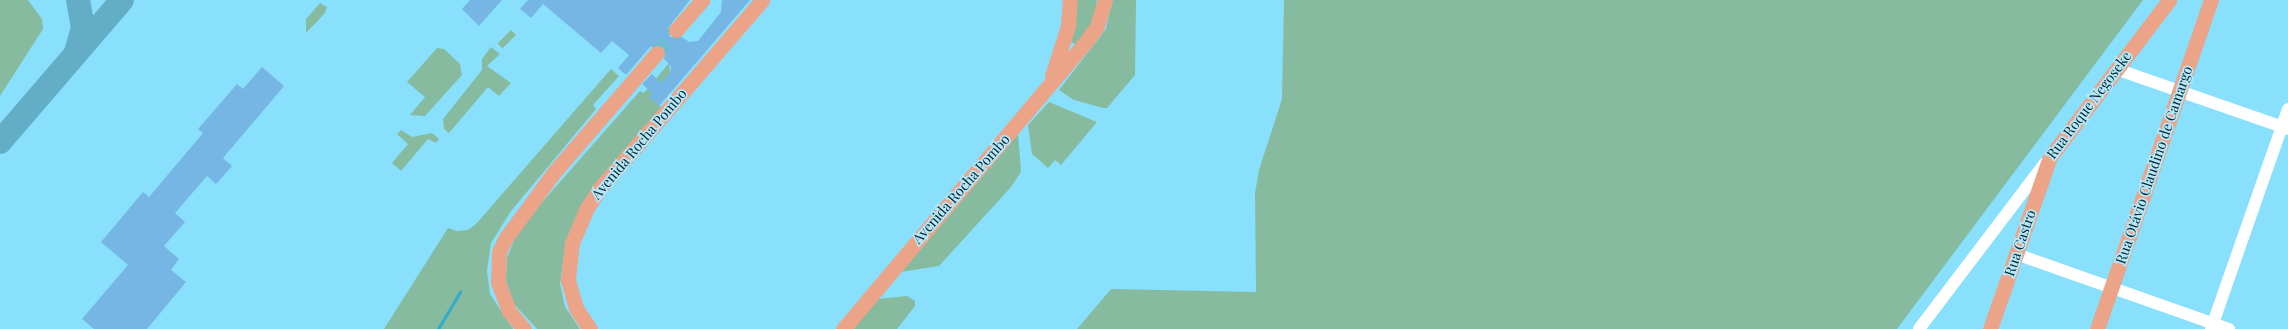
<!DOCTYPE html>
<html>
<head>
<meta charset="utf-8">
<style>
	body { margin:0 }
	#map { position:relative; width:2288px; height:329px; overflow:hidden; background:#88e0fd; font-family:"Playfair Display",serif }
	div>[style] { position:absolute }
	.green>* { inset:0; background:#86bb9f; transform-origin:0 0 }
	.stream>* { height:2.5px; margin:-1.25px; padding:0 1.25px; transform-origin:1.25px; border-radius:1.25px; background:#32acce }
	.taxiway>* { height:24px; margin:-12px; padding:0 12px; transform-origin:12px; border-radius:12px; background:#63aec6 }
	.building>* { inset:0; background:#76b6e4 }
	.major-tunnel>* { height:15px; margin-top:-7.5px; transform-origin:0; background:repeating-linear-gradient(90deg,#6dbbd4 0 15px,transparent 0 23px) }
	.minor>* { height:12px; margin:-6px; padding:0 6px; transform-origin:6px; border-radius:6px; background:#fff }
	.major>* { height:15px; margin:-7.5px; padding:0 7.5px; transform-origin:7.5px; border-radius:7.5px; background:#eba488 }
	span { translate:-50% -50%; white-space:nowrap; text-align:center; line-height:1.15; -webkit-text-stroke:3.5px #b6e8f9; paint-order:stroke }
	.street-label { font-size:14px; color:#002530 }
</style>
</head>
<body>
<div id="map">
	<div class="green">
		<i style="clip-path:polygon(0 0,28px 0,42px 19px,43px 29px,0 96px)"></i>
		<i style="clip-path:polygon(1073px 0,1097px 0,1094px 19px,1077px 45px,1069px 41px)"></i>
		<i style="clip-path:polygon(1112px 0,1136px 0,1135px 75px,1107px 108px,1103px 108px,1074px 100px,1059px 90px,1106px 29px)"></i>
		<i style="clip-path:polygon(1284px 0,2143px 0,1897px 329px,1077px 329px,1111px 289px,1256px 292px,1255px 193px,1259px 170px,1282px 99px)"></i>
		<i style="clip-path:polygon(320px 3px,327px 7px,325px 13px,306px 33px,306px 19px)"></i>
		<i style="left:511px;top:30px;width:7px;height:19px;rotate:45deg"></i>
		<i style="clip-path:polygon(491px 47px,500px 54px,487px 66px,511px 83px,499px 96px,488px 87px,449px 133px,444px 129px,443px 119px,482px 70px,482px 59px)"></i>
		<i style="clip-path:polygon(437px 48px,444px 49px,460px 64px,462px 75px,425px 116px,410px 115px,425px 97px,407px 82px)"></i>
		<i style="clip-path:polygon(669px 63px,670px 73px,649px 97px,661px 107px,566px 239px,560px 284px,565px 307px,580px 329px,537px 329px,514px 304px,506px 281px,507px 258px,514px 240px,523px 224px,640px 91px,644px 93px)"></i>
		<i style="clip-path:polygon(611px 69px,619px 76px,593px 105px,596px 109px,511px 211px,491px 243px,487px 271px,490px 294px,513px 329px,384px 329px,448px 228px,457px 231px,468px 230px,477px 223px)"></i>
		<i style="clip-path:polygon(1049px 102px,1097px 122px,1061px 165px,1055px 160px,1048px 168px,1032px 154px,1028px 125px)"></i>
		<i style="clip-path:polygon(401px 130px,412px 137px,432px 133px,439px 139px,436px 143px,428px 139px,401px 171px,392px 163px,408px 144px,397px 134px)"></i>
		<i style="clip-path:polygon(1018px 134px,1021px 172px,1011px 187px,939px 266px,901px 272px)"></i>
		<i style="clip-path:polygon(907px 296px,915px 301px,915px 306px,897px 329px,853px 329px,878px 299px)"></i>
	</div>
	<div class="stream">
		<i style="left:438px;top:329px;width:43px;rotate:-59.3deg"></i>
	</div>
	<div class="taxiway">
		<i style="left:76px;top:52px;width:25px;rotate:-74deg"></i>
		<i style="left:83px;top:28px;width:28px;rotate:-100deg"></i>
		<i style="left:0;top:142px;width:187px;rotate:-49.3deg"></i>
	</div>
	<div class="building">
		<i style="clip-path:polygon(470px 0,502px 0,479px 26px,462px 9px)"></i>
		<i style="clip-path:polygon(528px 0,690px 0,667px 29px,670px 37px,682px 37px,689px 42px,698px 41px,721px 12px,722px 0,750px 0,659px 106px,649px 97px,652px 93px,642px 84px,652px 74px,661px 83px,670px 73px,671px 66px,664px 59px,666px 50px,663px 46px,650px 47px,626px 75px,618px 68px,629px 55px,612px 41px,601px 53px,543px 4px,531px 18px,520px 9px)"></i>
		<i style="clip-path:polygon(262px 67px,284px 86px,223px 158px,232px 166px,216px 184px,207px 176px,175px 213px,185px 222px,164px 246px,179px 259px,171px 270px,186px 282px,147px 329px,94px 329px,82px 319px,128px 265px,101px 242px,143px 192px,149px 197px,203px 133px,198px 129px,237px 84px,243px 89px)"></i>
	</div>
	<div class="major-tunnel">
		<i style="left:657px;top:53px;width:30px;rotate:-50deg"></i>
	</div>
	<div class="minor">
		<i style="left:2116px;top:69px;width:182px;rotate:19.2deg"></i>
		<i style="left:2016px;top:254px;width:226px;rotate:19.4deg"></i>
		<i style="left:1919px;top:329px;width:208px;rotate:-52.8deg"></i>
		<i style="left:2211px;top:329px;width:233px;rotate:-70.7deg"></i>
	</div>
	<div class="major">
		<i style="left:676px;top:30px;width:40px;rotate:-49deg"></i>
		<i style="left:1052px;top:76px;width:52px;rotate:-72.3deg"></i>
		<i style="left:1068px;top:26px;width:26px;rotate:-86deg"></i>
		<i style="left:524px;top:329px;width:23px;rotate:-130deg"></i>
		<i style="left:509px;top:311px;width:31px;rotate:-111deg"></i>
		<i style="left:498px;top:282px;width:30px;rotate:-88deg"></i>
		<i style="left:499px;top:252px;width:14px;rotate:-65deg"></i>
		<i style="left:505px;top:239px;width:84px;rotate:-53.7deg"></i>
		<i style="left:555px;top:171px;width:156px;rotate:-49.2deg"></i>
		<i style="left:590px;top:329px;width:25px;rotate:-124deg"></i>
		<i style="left:576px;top:308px;width:29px;rotate:-106deg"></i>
		<i style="left:568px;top:280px;width:37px;rotate:-84deg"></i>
		<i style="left:572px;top:243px;width:38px;rotate:-67deg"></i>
		<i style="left:587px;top:208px;width:24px;rotate:-57deg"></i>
		<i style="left:600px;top:188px;width:248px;rotate:-49.2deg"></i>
		<i style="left:843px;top:329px;width:378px;rotate:-49.8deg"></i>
		<i style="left:1087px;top:40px;width:17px;rotate:-54deg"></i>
		<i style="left:1097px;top:26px;width:27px;rotate:-73deg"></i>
		<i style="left:1990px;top:329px;width:182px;rotate:-70.8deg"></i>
		<i style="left:2050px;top:157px;width:197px;rotate:-52.8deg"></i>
		<i style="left:2097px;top:329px;width:348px;rotate:-70.9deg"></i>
	</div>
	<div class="street-label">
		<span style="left:2089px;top:105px;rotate:-53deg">Rua Roque Negoseke</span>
		<span style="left:639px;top:144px;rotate:-50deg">Avenida Rocha Pombo</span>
		<span style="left:2154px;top:165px;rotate:-71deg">Rua Otávio Claudino de Camargo</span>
		<span style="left:961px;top:189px;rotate:-49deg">Avenida Rocha Pombo</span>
		<span style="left:2020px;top:243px;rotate:-71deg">Rua Castro</span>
	</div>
</div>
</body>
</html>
